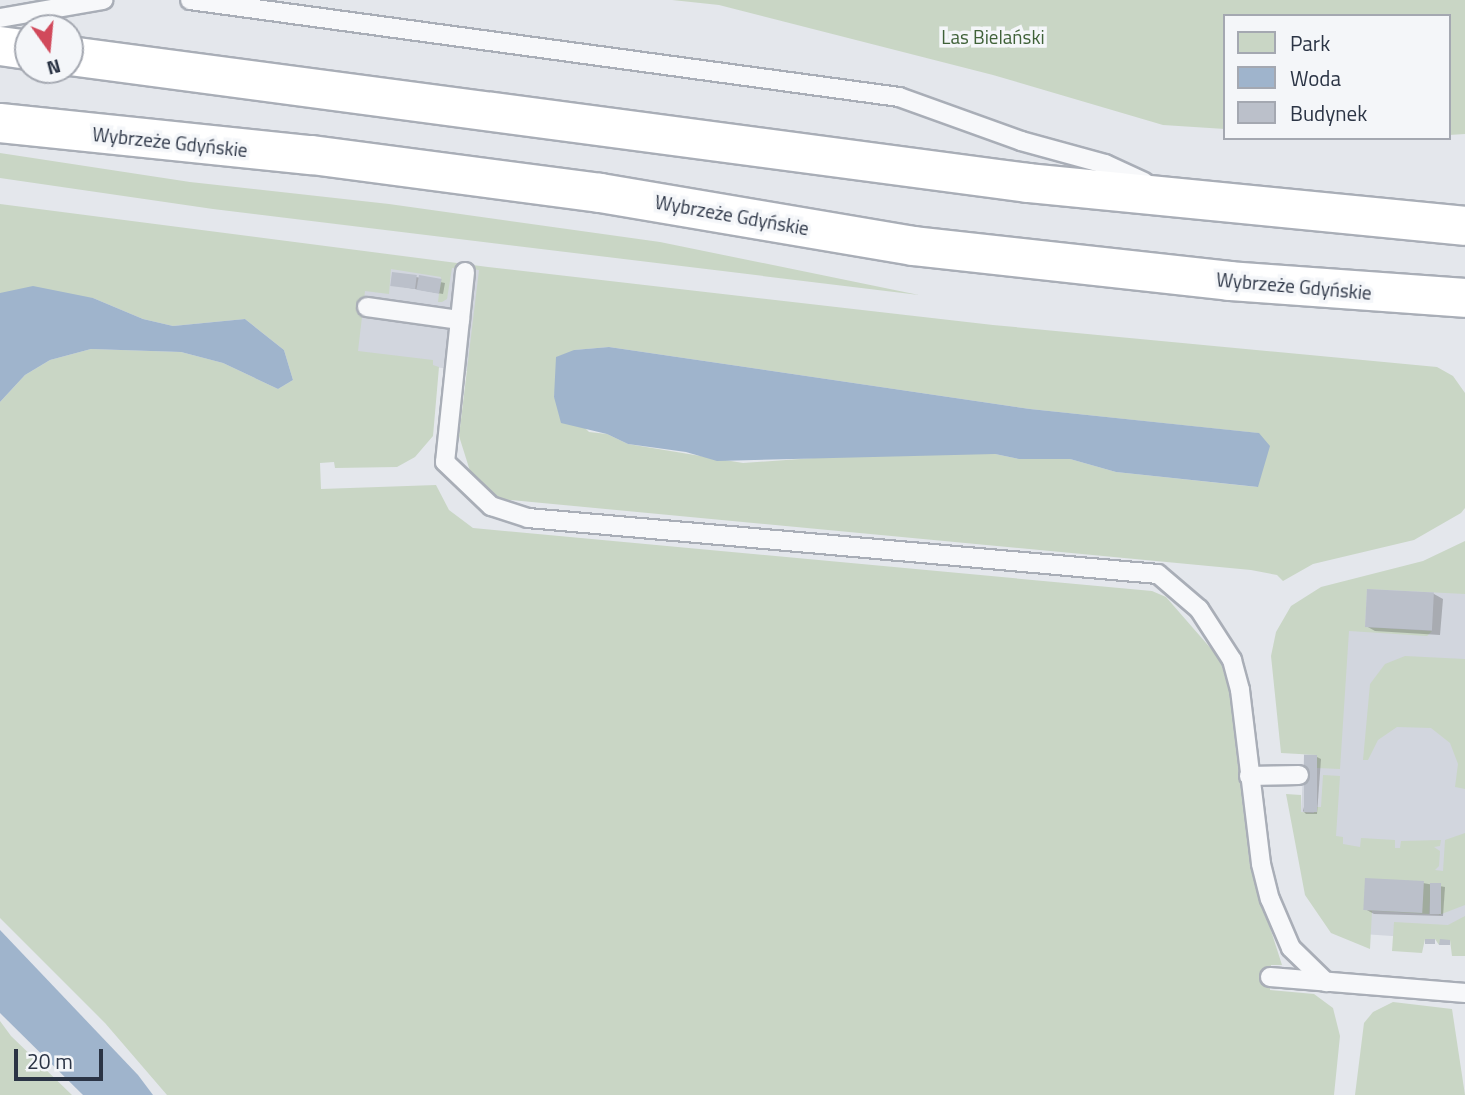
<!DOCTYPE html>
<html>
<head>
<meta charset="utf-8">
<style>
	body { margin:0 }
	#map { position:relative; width:1465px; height:1095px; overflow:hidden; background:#e4e7ec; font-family:"Titillium Web",sans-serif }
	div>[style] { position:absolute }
	.built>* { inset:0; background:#d2d6de; transform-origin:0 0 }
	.green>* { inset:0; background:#c9d6c5 }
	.water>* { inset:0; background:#9fb4cc }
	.shadow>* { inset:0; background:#0003 }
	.building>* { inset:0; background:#bbc0ca; transform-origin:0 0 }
	.roads { filter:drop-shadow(2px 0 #a9aeb7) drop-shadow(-2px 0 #a9aeb7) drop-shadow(0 2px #a9aeb7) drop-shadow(0 -2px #a9aeb7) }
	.lane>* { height:18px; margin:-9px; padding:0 9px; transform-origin:9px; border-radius:9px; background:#f7f8fa }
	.highway>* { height:38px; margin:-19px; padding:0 19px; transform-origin:19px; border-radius:19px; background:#fff }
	span { translate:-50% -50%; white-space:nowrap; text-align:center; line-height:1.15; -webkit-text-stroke:7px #f4f6f9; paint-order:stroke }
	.park-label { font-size:19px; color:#3f6138 }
	.street-label { font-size:19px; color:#2b3445 }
	.legend { position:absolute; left:1223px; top:14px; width:228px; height:126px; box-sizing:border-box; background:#f4f6f9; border:2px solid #a4a8b1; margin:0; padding:9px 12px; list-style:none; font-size:21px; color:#2b3445 }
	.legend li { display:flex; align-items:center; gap:14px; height:35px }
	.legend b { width:35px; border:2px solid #a4a8b1 }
	.north { position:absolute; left:14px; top:14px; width:70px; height:70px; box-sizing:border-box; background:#f4f6f9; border:2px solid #a4a8b1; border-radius:50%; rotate:165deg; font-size:19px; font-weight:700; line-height:28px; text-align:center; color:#2b3445 }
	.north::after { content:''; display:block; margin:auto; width:24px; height:32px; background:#d1495b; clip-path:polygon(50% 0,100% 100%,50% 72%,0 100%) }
	.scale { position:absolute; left:14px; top:1049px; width:89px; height:32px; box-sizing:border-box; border:4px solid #2b3445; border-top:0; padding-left:9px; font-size:21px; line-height:24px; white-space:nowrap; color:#2b3445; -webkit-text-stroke:5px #f4f6f9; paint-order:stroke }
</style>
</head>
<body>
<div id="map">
	<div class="built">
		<i style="left:367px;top:256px;width:119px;height:102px;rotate:7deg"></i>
		<i style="clip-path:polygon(1465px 552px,1465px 941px,1348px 933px,1301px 812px,1304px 755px,1293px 734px,1330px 588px)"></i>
	</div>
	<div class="green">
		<i style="clip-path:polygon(672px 0,1465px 0,1465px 134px,1449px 135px,1449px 16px,1225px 16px,1225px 129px,1163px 125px,993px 75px,719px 5px)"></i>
		<i style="clip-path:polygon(0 153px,190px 182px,389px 204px,660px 242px,919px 295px,213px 209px,0 178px)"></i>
		<i style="clip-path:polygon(evenodd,0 204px,488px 267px,993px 325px,1437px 367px,1453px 376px,1465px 393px,1465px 508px,1461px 513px,1414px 540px,1313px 564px,1283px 581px,1277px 575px,1251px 570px,500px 499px,470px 471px,459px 436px,479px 270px,452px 268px,447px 299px,442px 302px,438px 302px,441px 277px,391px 269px,389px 294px,365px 291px,358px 351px,433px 360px,433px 365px,439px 367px,433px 436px,415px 457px,397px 467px,335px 468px,334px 462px,320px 463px,321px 489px,436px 485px,449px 510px,473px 528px,1152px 591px,1166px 597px,1220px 659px,1229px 691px,1250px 865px,1282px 965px,1271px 965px,1270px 990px,1314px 994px,1333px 1008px,1340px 1036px,1334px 1095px,167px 1095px,105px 1023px,0 918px,0 402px,25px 375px,50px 360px,91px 349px,181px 352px,223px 363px,278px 389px,293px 380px,284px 350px,245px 319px,173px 326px,143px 319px,93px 298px,0 293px,0 204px,609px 347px,1030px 409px,1258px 433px,1257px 487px,1116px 472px,1070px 459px,1019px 459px,995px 454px,883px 453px,743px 463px,628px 444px,607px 434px,589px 432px,554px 397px,558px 377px,574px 350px,609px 347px)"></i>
		<i style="clip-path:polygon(1465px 541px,1465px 594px,1367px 589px,1365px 627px,1432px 631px,1427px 636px,1349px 631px,1340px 769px,1317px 768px,1317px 755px,1281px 753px,1271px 656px,1276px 632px,1291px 606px,1321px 587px,1423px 561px)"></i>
		<i style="clip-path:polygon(1405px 656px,1465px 659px,1465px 789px,1455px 787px,1458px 764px,1450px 743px,1431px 728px,1397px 727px,1378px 740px,1368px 760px,1363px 760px,1370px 684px,1385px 664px)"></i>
		<i style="clip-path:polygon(1323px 775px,1340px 776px,1336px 836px,1343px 837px,1343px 844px,1360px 847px,1361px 838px,1395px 840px,1395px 848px,1400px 848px,1401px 841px,1441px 840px,1440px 846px,1434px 847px,1440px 851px,1439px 866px,1435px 870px,1443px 871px,1445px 840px,1465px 833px,1465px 905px,1439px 915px,1441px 884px,1431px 883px,1429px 914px,1363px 910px,1372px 911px,1370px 949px,1331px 933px,1305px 895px,1286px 794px,1301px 795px,1301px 812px,1314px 813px,1314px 807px,1321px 807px)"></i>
		<i style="clip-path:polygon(1465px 916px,1465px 956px,1452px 956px,1450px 940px,1439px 945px,1435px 939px,1425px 939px,1422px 953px,1392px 951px,1394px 922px,1448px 925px)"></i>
		<i style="clip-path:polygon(1393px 1002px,1452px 1009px,1465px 1095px,1355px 1095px,1364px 1023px,1373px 1012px)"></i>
		<i style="clip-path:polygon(0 1021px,11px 1036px,72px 1095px,0 1095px)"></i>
	</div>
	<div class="water">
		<i style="clip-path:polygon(33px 286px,93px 298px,143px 319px,173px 326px,245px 319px,284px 350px,293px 380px,278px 389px,223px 363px,181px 352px,91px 349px,50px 360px,25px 375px,0 402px,0 293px)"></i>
		<i style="clip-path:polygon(609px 347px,1030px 409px,1259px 433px,1270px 446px,1258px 487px,1116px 472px,1070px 459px,1019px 459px,995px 454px,717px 461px,686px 452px,628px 444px,607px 434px,561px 423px,554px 397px,556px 357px,574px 350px)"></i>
		<i style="clip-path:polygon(0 930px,138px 1075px,153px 1095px,83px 1095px,0 1013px)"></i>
	</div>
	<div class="shadow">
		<i style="clip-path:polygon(416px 277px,445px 283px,443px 294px,392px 285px)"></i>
		<i style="clip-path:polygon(1368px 590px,1434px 594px,1443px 599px,1440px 635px,1375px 631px,1366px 626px)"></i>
		<i style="clip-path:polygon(1317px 757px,1321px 759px,1317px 814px,1306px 814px,1303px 811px)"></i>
		<i style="clip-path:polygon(1423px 883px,1445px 887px,1443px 916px,1374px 914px,1365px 909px)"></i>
	</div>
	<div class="building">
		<i style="left:392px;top:272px;width:25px;height:14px;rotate:7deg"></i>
		<i style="left:419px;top:275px;width:23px;height:15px;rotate:10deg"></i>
		<i style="left:1367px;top:589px;width:67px;height:38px;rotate:3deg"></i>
		<i style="left:1304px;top:755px;width:13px;height:57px"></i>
		<i style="left:1365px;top:878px;width:59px;height:32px;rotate:3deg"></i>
		<i style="left:1430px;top:883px;width:11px;height:31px"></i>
		<i style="left:1425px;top:939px;width:10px;height:5px"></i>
		<i style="clip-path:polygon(1440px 939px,1450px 940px,1450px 945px,1439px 945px)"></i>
	</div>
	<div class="roads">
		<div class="lane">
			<i style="left:190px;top:0;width:716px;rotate:7.79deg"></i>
			<i style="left:899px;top:97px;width:130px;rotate:19.8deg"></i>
			<i style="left:1021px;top:141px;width:87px;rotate:15.3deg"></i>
			<i style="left:1105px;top:164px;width:43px;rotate:24.8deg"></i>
			<i style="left:0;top:18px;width:105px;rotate:-9.9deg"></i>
			<i style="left:465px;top:272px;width:191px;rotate:96deg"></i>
			<i style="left:445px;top:462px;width:64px;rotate:43.7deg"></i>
			<i style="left:491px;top:506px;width:39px;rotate:18deg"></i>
			<i style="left:528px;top:518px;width:632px;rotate:5.08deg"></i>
			<i style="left:1158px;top:574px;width:54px;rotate:40.5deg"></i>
			<i style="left:1199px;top:609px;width:61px;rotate:57.1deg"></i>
			<i style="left:1232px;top:660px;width:31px;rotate:75deg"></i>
			<i style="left:1240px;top:690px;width:175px;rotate:83.1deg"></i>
			<i style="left:1261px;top:864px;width:36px;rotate:76deg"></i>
			<i style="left:1270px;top:899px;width:53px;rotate:66.8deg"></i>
			<i style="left:1291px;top:948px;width:49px;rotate:44.2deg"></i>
			<i style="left:367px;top:307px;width:94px;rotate:8deg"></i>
			<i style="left:1249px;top:776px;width:50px;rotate:-1.1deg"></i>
			<i style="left:1270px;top:977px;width:196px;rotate:4.7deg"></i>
		</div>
		<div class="highway">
			<i style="left:0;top:46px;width:28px;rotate:8deg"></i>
			<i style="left:70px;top:56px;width:966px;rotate:7.55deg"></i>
			<i style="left:1028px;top:183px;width:439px;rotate:5.6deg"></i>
			<i style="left:0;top:123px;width:314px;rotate:5.9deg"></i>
			<i style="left:312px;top:155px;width:290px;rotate:7.5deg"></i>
			<i style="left:600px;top:193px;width:317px;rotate:9.6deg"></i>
			<i style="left:913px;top:246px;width:318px;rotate:6.3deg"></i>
			<i style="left:1229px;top:281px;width:237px;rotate:4.1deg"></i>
		</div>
	</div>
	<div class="park-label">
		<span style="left:993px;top:37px">Las Bielański</span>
	</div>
	<div class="street-label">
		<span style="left:170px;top:142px;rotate:6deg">Wybrzeże Gdyńskie</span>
		<span style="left:732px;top:215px;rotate:10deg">Wybrzeże Gdyńskie</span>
		<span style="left:1294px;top:286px;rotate:5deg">Wybrzeże Gdyńskie</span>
	</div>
	<ul class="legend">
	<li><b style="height:19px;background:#c9d6c5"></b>Park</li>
	<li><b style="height:19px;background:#9fb4cc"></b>Woda</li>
	<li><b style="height:19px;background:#bbc0ca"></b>Budynek</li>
	</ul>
	<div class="north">N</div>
	<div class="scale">20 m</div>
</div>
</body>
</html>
